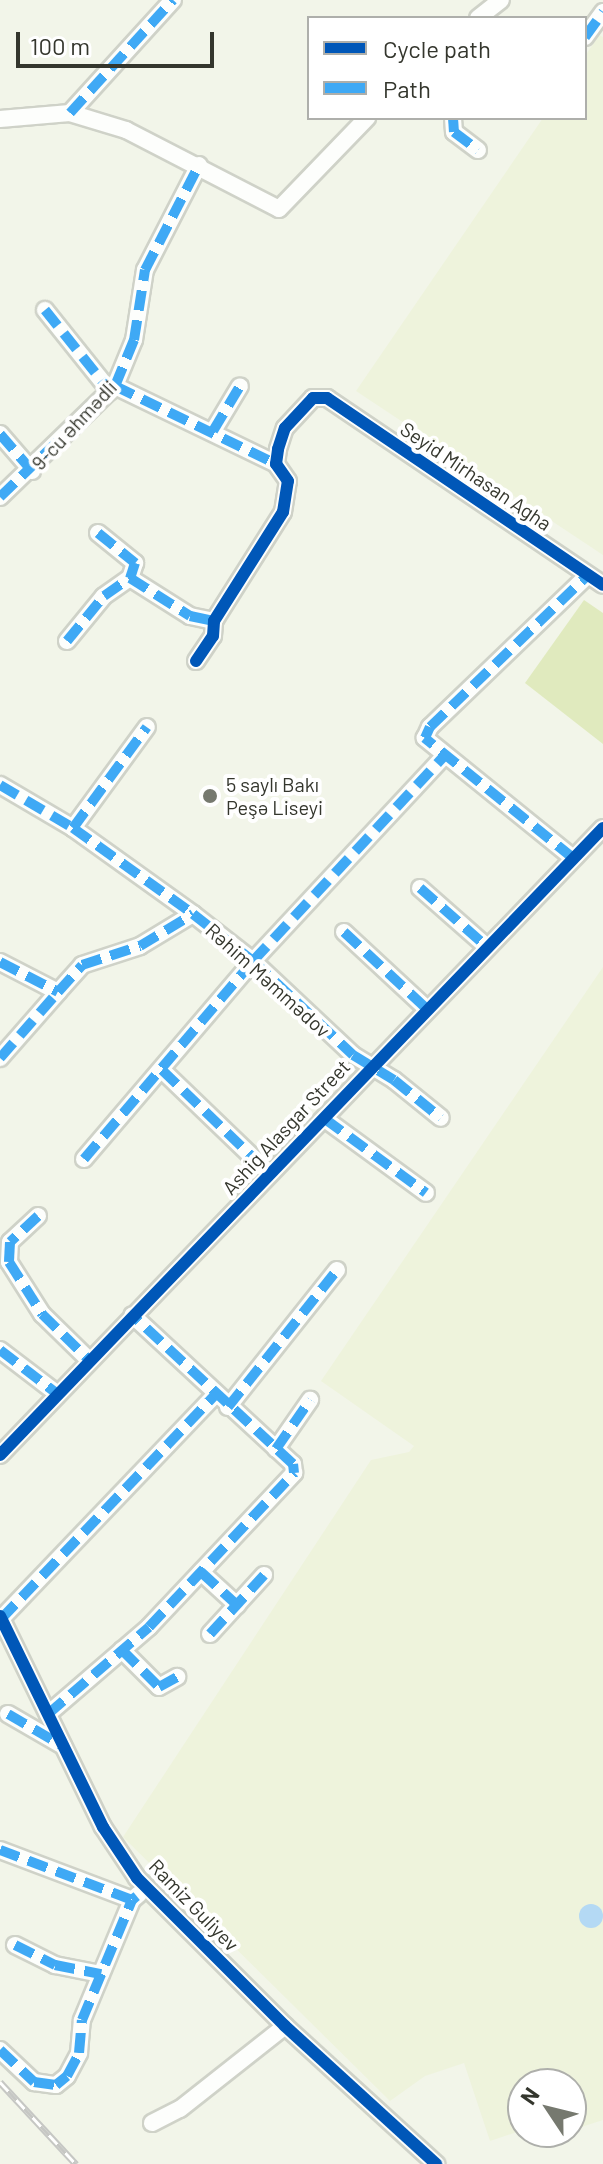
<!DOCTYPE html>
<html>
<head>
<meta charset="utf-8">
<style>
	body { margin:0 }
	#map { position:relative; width:603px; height:2164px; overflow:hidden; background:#f2f5e9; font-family:Barlow,sans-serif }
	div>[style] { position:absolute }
	.built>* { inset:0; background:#eef3dc }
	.green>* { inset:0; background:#e0eabe }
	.water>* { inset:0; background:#b4d9f4 }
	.round { border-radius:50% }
	.roads { filter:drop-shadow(2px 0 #cfd2c8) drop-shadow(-2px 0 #cfd2c8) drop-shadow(0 2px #cfd2c8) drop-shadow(0 -2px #cfd2c8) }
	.street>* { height:16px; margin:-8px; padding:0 8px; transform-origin:8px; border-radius:8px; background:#fdfefc }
	.rail>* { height:7px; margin-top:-3.5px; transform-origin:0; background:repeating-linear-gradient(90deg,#fff 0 12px,#c6c7c4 0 24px); box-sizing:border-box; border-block:2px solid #c6c7c4 }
	.quiet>* { height:10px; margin-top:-5px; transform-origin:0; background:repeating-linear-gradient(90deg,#3fa9f5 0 20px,transparent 0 30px) }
	.cycleway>* { height:12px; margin:-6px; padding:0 6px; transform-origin:6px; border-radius:6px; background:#0057b8 }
	.dots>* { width:22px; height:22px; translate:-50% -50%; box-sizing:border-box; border:4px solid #fff; border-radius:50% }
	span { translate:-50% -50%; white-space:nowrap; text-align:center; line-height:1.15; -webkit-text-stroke:8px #fff; paint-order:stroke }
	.street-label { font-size:20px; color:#34362d }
	.poi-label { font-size:20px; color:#34362d }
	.left { translate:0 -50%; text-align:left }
	.legend { position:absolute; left:307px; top:16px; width:280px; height:104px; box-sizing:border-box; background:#fff; border:2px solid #aeafab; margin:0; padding:10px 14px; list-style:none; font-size:24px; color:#34362d }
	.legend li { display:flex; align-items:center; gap:16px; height:40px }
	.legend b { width:40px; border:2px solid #aeafab }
	.north { position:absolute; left:507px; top:2068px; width:80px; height:80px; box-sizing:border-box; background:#fff; border:2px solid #aeafab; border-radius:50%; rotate:305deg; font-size:22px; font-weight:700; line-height:32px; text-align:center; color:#34362d }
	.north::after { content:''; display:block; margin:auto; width:28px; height:36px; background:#76796f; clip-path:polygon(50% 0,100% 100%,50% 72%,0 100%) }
	.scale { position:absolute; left:16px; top:32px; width:198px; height:36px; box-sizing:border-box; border:4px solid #34362d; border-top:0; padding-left:10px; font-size:24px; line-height:28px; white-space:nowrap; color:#34362d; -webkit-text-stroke:6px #fff; paint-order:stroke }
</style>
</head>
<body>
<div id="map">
	<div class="built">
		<i style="clip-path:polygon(599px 35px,603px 37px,603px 555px,356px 391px,543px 118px,585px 118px,585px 56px)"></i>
		<i style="clip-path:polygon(603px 967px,603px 2120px,572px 2130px,571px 2084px,523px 2084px,523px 2130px,490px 2141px,464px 2063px,425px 2076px,390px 2101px,123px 1837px,371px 1460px,409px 1452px,414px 1446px,321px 1381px)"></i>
	</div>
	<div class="green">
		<i style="clip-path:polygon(584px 600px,603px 613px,603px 744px,525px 683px)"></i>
	</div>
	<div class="water">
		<i class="round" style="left:579px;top:1904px;width:24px;height:24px"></i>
	</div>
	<div class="roads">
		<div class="street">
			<i style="left:478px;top:18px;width:29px;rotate:-38deg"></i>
			<i style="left:585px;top:37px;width:31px;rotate:-54deg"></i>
			<i style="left:70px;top:113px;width:153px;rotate:-47.7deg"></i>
			<i style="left:453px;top:118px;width:14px;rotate:86deg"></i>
			<i style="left:454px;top:132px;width:30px;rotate:37deg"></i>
			<i style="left:0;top:119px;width:70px;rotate:-4.9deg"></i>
			<i style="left:70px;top:113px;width:59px;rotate:16.9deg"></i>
			<i style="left:126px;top:130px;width:172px;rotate:27.3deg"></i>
			<i style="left:279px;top:209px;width:127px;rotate:-46deg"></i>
			<i style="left:45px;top:310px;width:104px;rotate:51.3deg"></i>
			<i style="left:115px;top:386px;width:179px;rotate:25.8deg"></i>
			<i style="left:213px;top:431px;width:52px;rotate:-59deg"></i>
			<i style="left:0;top:434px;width:49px;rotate:49.1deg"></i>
			<i style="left:0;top:497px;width:160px;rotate:-44deg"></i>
			<i style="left:115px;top:386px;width:50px;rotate:-67.6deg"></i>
			<i style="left:134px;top:340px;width:71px;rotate:-81.1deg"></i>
			<i style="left:145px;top:270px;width:118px;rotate:-62.8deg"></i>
			<i style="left:98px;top:533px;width:48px;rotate:39deg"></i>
			<i style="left:135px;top:563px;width:16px;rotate:108deg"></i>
			<i style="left:130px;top:578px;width:71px;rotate:32.3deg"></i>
			<i style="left:190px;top:616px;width:25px;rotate:12deg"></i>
			<i style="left:67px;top:641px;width:58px;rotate:-50.6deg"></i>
			<i style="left:104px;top:596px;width:32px;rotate:-35deg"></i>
			<i style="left:196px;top:661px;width:30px;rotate:-56deg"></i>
			<i style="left:213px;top:636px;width:15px;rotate:-86deg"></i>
			<i style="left:214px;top:621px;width:129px;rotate:-57.7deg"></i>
			<i style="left:283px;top:512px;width:31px;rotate:-81deg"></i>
			<i style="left:288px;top:481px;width:21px;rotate:-125deg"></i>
			<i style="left:276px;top:464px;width:15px;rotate:-82deg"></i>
			<i style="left:278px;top:449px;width:22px;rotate:-72deg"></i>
			<i style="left:285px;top:428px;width:41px;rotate:-47deg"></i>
			<i style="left:313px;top:398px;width:14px"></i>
			<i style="left:327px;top:398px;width:333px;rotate:34.1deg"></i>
			<i style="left:0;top:785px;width:85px;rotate:30.5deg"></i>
			<i style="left:73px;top:828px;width:148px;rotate:35.6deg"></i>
			<i style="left:73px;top:828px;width:125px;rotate:-53.8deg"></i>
			<i style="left:573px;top:858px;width:191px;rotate:-141deg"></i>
			<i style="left:425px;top:738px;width:12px;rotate:-66deg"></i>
			<i style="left:430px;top:727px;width:219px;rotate:-43.9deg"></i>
			<i style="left:420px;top:888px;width:89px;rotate:41.4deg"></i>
			<i style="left:344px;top:932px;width:113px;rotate:42.9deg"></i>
			<i style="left:0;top:962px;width:65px;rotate:27.3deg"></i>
			<i style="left:58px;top:992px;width:36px;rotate:-48deg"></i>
			<i style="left:82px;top:965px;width:61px;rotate:-18.1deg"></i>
			<i style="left:140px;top:946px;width:62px;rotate:-31.1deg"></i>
			<i style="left:193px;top:914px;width:76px;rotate:38.1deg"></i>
			<i style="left:253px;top:961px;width:137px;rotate:43.2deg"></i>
			<i style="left:353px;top:1055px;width:48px;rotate:31.4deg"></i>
			<i style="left:394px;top:1080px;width:60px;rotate:39deg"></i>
			<i style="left:0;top:1058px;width:88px;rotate:-48.7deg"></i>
			<i style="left:162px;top:1070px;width:150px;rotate:43.9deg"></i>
			<i style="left:325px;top:1119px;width:125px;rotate:36.2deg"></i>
			<i style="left:84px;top:1159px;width:260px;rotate:-49.5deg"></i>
			<i style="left:253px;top:961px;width:280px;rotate:-47deg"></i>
			<i style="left:38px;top:1216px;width:38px;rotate:137deg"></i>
			<i style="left:10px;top:1242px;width:20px;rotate:93deg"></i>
			<i style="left:9px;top:1262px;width:62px;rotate:57.6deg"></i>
			<i style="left:42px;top:1314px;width:64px;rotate:44.4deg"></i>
			<i style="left:0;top:1350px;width:69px;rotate:37.4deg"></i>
			<i style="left:228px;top:1407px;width:175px;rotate:-51.5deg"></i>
			<i style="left:276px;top:1449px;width:60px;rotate:-55.2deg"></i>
			<i style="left:0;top:1455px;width:870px;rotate:-46.12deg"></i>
			<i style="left:201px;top:1572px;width:49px;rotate:42.5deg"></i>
			<i style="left:0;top:1616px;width:235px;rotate:64deg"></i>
			<i style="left:103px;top:1827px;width:61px;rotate:56.3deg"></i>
			<i style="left:137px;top:1878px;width:209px;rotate:45deg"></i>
			<i style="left:285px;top:2026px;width:205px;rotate:42.4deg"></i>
			<i style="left:1px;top:1619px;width:308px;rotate:-46.3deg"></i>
			<i style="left:210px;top:1634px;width:80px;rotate:-47.5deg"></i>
			<i style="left:122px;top:1650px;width:52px;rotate:45deg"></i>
			<i style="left:159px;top:1687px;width:21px;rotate:-29deg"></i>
			<i style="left:8px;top:1714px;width:64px;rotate:30.2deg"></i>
			<i style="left:48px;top:1714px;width:133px;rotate:-40.7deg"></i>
			<i style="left:149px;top:1627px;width:212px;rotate:-46.7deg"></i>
			<i style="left:294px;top:1473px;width:9px;rotate:-96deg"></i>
			<i style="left:293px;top:1464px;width:219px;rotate:-137.2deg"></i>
			<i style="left:0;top:1850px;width:141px;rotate:20.7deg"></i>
			<i style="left:132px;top:1900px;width:9px;rotate:-41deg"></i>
			<i style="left:15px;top:1945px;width:45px;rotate:26.6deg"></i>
			<i style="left:55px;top:1965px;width:47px;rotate:11.1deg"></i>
			<i style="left:0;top:2050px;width:47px;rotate:43.3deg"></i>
			<i style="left:34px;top:2082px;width:22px;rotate:8deg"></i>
			<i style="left:56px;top:2085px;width:14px;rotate:-39deg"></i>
			<i style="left:67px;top:2076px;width:26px;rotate:-62deg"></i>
			<i style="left:79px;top:2053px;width:33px;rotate:-85deg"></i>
			<i style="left:82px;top:2020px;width:130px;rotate:-67.4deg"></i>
			<i style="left:152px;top:2123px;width:31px;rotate:-27deg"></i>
			<i style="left:180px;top:2109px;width:134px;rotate:-38.3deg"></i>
		</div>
	</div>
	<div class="rail">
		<i style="left:0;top:2082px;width:112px;rotate:47.2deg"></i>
	</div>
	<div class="quiet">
		<i style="left:585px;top:37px;width:31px;rotate:-54deg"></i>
		<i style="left:70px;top:113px;width:153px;rotate:-47.7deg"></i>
		<i style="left:453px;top:118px;width:14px;rotate:86deg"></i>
		<i style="left:454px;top:132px;width:30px;rotate:37deg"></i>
		<i style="left:45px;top:310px;width:104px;rotate:51.3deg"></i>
		<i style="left:115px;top:386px;width:179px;rotate:25.8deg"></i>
		<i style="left:213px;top:431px;width:52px;rotate:-59deg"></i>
		<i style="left:0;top:434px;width:49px;rotate:49.1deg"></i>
		<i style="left:0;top:497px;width:160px;rotate:-44deg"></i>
		<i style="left:115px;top:386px;width:50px;rotate:-67.6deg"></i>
		<i style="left:134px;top:340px;width:71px;rotate:-81.1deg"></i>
		<i style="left:145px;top:270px;width:118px;rotate:-62.8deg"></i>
		<i style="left:98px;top:533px;width:48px;rotate:39deg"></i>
		<i style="left:135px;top:563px;width:16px;rotate:108deg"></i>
		<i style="left:130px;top:578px;width:71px;rotate:32.3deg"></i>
		<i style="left:190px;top:616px;width:25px;rotate:12deg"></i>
		<i style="left:67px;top:641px;width:58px;rotate:-50.6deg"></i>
		<i style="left:104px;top:596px;width:32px;rotate:-35deg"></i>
		<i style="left:0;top:785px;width:85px;rotate:30.5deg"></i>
		<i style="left:73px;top:828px;width:148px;rotate:35.6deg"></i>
		<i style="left:73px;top:828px;width:125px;rotate:-53.8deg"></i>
		<i style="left:573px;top:858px;width:191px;rotate:-141deg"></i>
		<i style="left:425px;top:738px;width:12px;rotate:-66deg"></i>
		<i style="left:430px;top:727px;width:219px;rotate:-43.9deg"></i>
		<i style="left:420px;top:888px;width:89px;rotate:41.4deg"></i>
		<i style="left:344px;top:932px;width:113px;rotate:42.9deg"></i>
		<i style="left:0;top:962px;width:65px;rotate:27.3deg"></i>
		<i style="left:58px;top:992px;width:36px;rotate:-48deg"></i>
		<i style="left:82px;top:965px;width:61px;rotate:-18.1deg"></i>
		<i style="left:140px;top:946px;width:62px;rotate:-31.1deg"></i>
		<i style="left:193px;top:914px;width:76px;rotate:38.1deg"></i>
		<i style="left:253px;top:961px;width:137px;rotate:43.2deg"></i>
		<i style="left:353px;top:1055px;width:48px;rotate:31.4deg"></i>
		<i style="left:394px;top:1080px;width:60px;rotate:39deg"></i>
		<i style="left:0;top:1058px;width:88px;rotate:-48.7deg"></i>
		<i style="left:162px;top:1070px;width:150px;rotate:43.9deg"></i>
		<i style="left:325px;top:1119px;width:125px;rotate:36.2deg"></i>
		<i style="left:84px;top:1159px;width:260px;rotate:-49.5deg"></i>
		<i style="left:253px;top:961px;width:280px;rotate:-47deg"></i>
		<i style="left:38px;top:1216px;width:38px;rotate:137deg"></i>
		<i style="left:10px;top:1242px;width:20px;rotate:93deg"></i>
		<i style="left:9px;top:1262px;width:62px;rotate:57.6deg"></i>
		<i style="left:42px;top:1314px;width:64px;rotate:44.4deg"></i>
		<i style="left:0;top:1350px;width:69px;rotate:37.4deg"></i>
		<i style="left:228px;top:1407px;width:175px;rotate:-51.5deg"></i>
		<i style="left:276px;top:1449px;width:60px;rotate:-55.2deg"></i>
		<i style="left:201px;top:1572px;width:49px;rotate:42.5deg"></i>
		<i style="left:1px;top:1619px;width:308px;rotate:-46.3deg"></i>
		<i style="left:210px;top:1634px;width:80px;rotate:-47.5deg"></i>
		<i style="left:122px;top:1650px;width:52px;rotate:45deg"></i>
		<i style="left:159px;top:1687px;width:21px;rotate:-29deg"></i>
		<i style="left:8px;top:1714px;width:61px;rotate:30.3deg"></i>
		<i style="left:48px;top:1714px;width:133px;rotate:-40.7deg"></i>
		<i style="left:149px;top:1627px;width:212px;rotate:-46.7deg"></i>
		<i style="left:294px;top:1473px;width:9px;rotate:-96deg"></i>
		<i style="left:293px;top:1464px;width:219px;rotate:-137.2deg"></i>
		<i style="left:0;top:1850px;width:141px;rotate:20.7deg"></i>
		<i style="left:132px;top:1900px;width:6px;rotate:-39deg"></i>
		<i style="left:15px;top:1945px;width:45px;rotate:26.6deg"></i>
		<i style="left:55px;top:1965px;width:47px;rotate:11.1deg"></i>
		<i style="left:0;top:2050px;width:47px;rotate:43.3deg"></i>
		<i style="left:34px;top:2082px;width:22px;rotate:8deg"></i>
		<i style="left:56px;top:2085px;width:14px;rotate:-39deg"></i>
		<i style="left:67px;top:2076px;width:26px;rotate:-62deg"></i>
		<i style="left:79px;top:2053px;width:33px;rotate:-85deg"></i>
		<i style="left:82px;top:2020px;width:130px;rotate:-67.4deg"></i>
	</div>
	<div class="cycleway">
		<i style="left:196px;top:661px;width:30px;rotate:-56deg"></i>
		<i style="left:213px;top:636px;width:15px;rotate:-86deg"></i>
		<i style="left:214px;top:621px;width:129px;rotate:-57.7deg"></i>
		<i style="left:283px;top:512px;width:31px;rotate:-81deg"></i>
		<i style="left:288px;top:481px;width:21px;rotate:-125deg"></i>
		<i style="left:276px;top:464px;width:15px;rotate:-82deg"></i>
		<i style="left:278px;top:449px;width:22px;rotate:-72deg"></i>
		<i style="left:285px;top:428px;width:41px;rotate:-47deg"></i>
		<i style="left:313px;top:398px;width:14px"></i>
		<i style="left:327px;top:398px;width:333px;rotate:34.1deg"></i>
		<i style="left:0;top:1455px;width:870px;rotate:-46.12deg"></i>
		<i style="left:0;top:1616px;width:235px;rotate:64deg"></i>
		<i style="left:103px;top:1827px;width:61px;rotate:56.3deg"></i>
		<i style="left:137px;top:1878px;width:209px;rotate:45deg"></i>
		<i style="left:285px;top:2026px;width:205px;rotate:42.4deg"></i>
	</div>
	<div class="dots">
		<i style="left:210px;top:796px;background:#76796f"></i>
	</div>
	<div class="street-label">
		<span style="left:74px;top:425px;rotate:-47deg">9-cu Əhmədli</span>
		<span style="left:476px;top:476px;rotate:34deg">Seyid Mirhasan Agha</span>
		<span style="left:268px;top:980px;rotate:42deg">Rəhim Məmmədov</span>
		<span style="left:286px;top:1127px;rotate:-47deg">Ashig Alasgar Street</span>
		<span style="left:194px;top:1905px;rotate:46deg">Ramiz Guliyev</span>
	</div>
	<div class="poi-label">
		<span class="left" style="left:226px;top:796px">5 saylı Bakı<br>Peşə Liseyi</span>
	</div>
	<ul class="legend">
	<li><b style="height:10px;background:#0057b8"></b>Cycle path</li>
	<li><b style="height:10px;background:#3fa9f5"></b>Path</li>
	</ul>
	<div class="north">N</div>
	<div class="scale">100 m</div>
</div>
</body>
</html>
